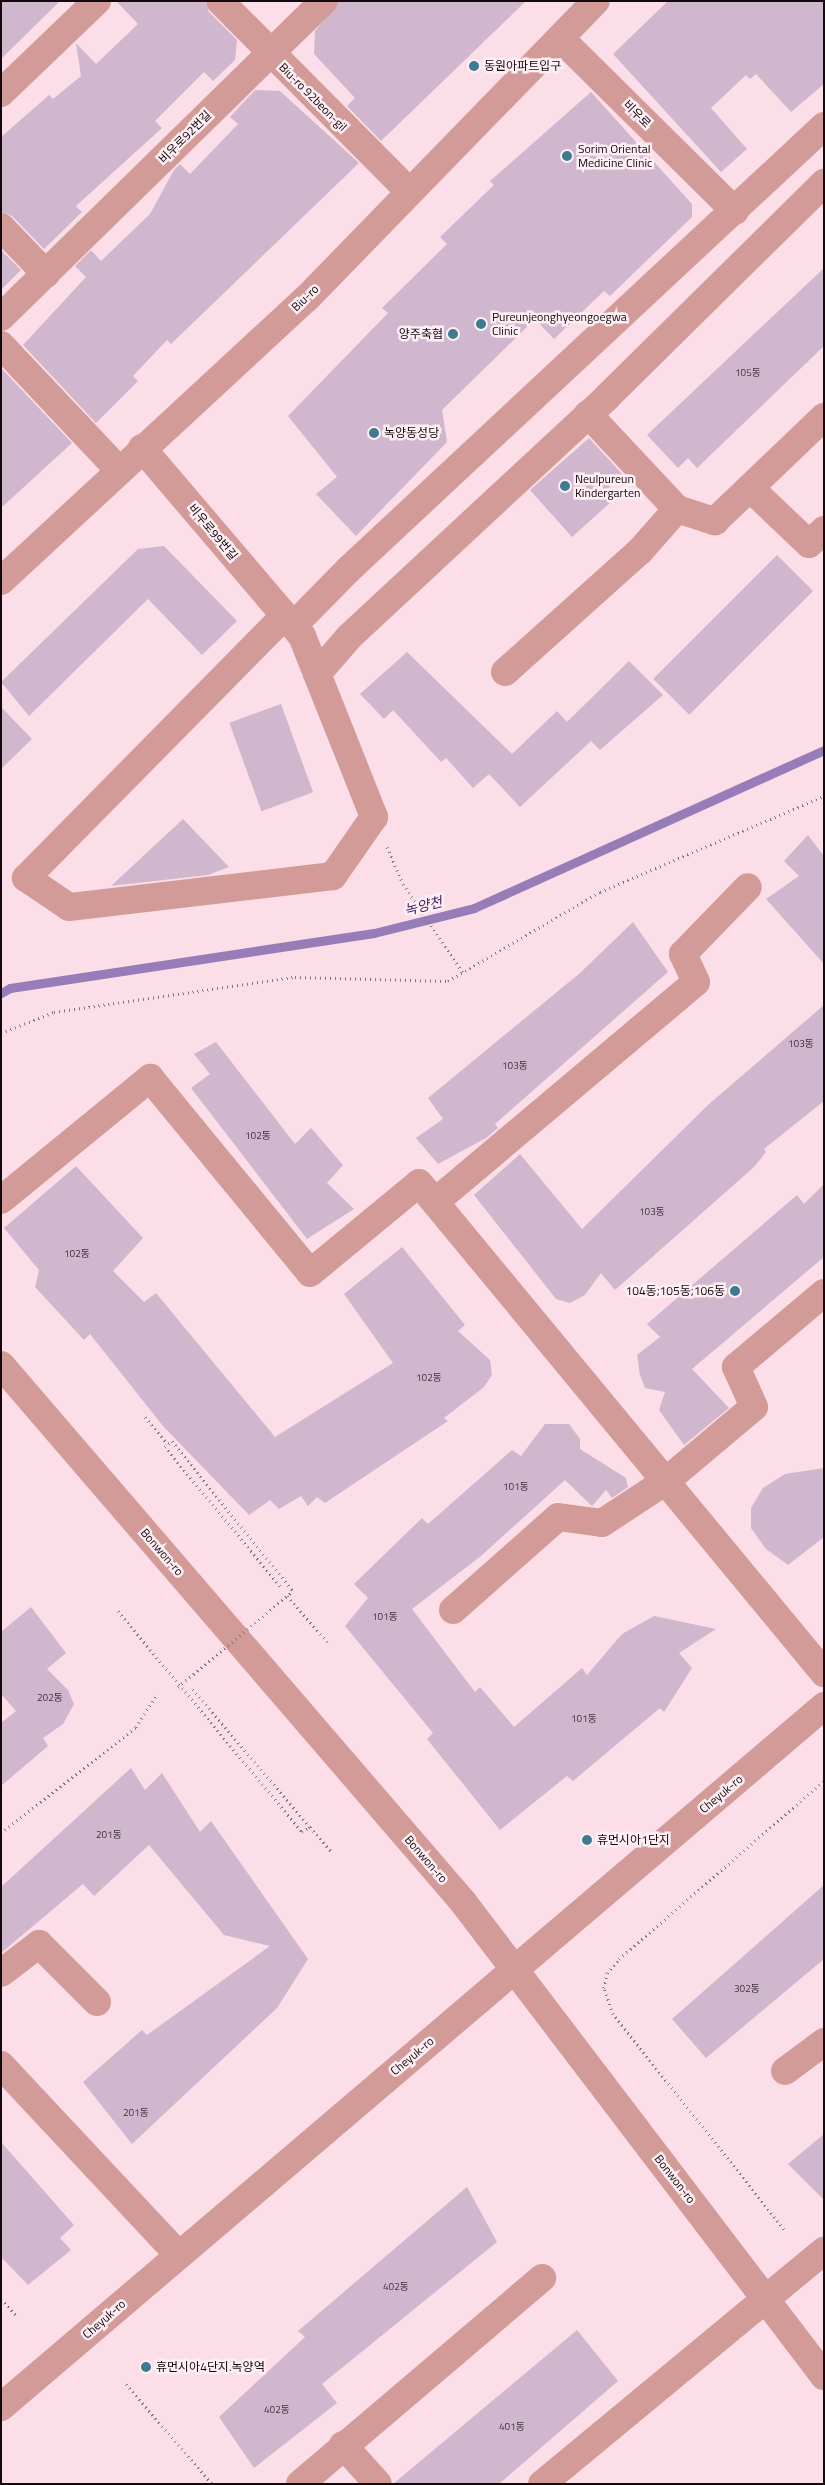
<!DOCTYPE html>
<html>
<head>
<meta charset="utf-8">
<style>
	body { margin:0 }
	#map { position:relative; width:825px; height:2485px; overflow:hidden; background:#fbdee7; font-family:"Titillium Web","Noto Sans KR",sans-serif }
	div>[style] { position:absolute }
	.stream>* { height:9px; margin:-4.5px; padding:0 4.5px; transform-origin:4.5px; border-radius:4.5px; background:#967db7 }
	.building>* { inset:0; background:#d1b7ce; transform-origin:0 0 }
	.path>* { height:3px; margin-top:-1.5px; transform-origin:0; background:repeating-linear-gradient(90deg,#88747b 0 1px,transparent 0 5px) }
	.minor>* { height:28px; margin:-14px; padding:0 14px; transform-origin:14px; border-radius:14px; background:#d39b98 }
	.path-bridge>* { height:3px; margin-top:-1.5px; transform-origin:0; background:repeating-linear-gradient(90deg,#88747b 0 1px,transparent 0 5px) }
	.dots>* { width:14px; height:14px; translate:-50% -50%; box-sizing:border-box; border:2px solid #feeff4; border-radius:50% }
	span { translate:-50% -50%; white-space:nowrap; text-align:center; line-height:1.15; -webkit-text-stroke:5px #feeff4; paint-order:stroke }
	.number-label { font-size:10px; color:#42343c }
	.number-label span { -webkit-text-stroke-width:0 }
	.poi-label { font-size:12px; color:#13080c }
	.left { translate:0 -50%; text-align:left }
	.right { translate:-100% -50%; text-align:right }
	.street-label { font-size:12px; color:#13080c }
	.water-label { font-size:14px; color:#431e65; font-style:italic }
	.frame { position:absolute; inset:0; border:2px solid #13080c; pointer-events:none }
</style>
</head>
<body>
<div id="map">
	<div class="stream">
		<i style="left:1px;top:993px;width:10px;rotate:-29deg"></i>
		<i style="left:10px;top:988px;width:368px;rotate:-8.6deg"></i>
		<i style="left:374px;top:933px;width:103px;rotate:-14deg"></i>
		<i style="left:474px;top:908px;width:384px;rotate:-24.3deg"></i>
	</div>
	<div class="building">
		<i style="clip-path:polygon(1px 1px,60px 1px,1px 59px)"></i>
		<i style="clip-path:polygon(116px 1px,205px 1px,209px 12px,237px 40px,235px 60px,213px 81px,204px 72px,155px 121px,162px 128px,76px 206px,82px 212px,44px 249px,12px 216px,1px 212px,1px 137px,49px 95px,53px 99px,81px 76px,76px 43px,96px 64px,138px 24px)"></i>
		<i style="clip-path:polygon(339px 1px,526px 1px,381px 141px,347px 106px,355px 98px,314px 54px,315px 31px)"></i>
		<i style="clip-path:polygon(668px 1px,824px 1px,824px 84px,791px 112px,756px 74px,750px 79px,746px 75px,711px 108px,747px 149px,721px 172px,613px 54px)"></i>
		<i style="clip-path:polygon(255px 90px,280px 91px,359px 163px,171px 344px,167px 340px,133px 376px,138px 381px,96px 423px,23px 345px,86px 277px,75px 266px,91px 250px,101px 261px,150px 214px,174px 170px,180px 164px,190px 174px,238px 124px,230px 117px)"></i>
		<i style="clip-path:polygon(591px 92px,692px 204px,692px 217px,610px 296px,604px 291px,554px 339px,535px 319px,442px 410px,447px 442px,356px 536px,316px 494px,337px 477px,288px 416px,388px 313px,382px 308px,447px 244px,440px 237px,494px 185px,490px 181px)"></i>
		<i style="clip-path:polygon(1px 250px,21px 270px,1px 290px)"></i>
		<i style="clip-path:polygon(824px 268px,824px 346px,697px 468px,688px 458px,678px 468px,647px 435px)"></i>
		<i style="clip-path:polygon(1px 368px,72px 443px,1px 508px)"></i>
		<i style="clip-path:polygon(589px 438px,623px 475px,604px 492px,612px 501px,572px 537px,530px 490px)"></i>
		<i style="clip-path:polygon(164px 546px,237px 621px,202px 655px,148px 599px,29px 716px,1px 682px,138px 549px)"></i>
		<i style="left:777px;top:555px;width:51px;height:175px;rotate:45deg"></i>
		<i style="clip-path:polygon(407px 652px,512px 754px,557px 711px,567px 722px,629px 661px,663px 695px,600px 750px,591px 741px,520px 807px,489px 774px,473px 788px,446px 758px,441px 762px,393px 710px,384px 719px,360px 694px)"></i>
		<i style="left:281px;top:704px;width:94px;height:55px;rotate:70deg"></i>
		<i style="clip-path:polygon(1px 707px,32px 739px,1px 769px)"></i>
		<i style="clip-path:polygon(183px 819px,229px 867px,208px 875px,111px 886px)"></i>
		<i style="clip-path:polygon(808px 835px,824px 856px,824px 964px,766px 899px,799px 876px,784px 861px)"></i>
		<i style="clip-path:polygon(633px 922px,668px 972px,495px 1124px,498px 1128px,486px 1138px,438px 1164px,416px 1138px,443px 1119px,428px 1098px,580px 973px)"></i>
		<i style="clip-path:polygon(824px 1005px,824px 1101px,764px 1149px,766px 1152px,754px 1167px,615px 1290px,601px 1273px,585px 1295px,570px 1303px,556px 1299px,474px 1195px,520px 1154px,582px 1229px,708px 1105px)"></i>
		<i style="clip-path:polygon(216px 1042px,295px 1144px,311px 1128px,343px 1165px,327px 1183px,354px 1209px,307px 1239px,191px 1088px,210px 1074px,194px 1054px)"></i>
		<i style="clip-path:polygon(76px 1166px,143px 1238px,113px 1271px,144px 1302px,156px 1293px,275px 1437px,393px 1363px,344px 1294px,402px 1247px,465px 1325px,458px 1331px,490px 1360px,492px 1375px,484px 1387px,444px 1418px,448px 1421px,325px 1503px,317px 1497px,308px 1506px,301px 1496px,279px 1509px,270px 1500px,249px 1515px,163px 1426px,90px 1334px,84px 1340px,35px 1287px,39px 1270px,4px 1228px)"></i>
		<i style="clip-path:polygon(824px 1184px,824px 1257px,692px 1369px,729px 1408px,684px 1445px,659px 1410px,665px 1392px,645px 1388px,640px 1375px,637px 1355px,660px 1337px,647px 1324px,797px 1195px,804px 1204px)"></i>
		<i style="clip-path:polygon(545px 1424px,569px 1424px,580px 1439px,580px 1449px,626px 1478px,628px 1487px,612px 1498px,606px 1490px,592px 1506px,565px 1480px,481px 1556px,412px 1609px,475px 1692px,480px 1687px,514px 1727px,582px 1668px,587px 1675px,622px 1634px,654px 1616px,716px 1629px,679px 1653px,692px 1668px,664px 1712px,660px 1708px,573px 1781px,567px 1776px,500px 1830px,427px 1739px,433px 1733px,345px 1626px,368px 1598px,354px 1584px,422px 1518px,428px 1524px,512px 1450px,521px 1456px)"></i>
		<i style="clip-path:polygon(824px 1468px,824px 1537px,788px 1565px,766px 1549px,751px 1528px,751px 1508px,763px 1488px,785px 1474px)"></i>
		<i style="clip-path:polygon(31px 1607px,66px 1653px,47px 1669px,68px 1690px,74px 1704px,63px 1724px,43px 1738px,48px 1746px,1px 1786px,1px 1723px,16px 1711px,1px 1694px,1px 1632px)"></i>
		<i style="clip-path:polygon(131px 1768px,145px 1790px,162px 1773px,200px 1832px,211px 1821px,308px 1959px,277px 2008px,132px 2144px,83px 2082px,142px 2030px,147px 2035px,270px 1946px,224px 1935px,149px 1845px,94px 1896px,83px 1884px,1px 1953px,1px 1887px)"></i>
		<i style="clip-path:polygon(824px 1885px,824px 1959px,706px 2058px,672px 2019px)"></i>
		<i style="clip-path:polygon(824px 2134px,824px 2200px,788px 2164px)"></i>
		<i style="clip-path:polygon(1px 2142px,74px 2225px,60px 2238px,71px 2250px,28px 2285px,1px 2257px)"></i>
		<i style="clip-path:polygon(467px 2187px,497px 2242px,322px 2384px,337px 2403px,254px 2468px,219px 2417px,305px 2337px,298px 2331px)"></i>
		<i style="clip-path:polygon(577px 2330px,618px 2381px,499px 2484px,393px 2484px)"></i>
	</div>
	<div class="path">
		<i style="left:387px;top:847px;width:40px;rotate:66.6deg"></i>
		<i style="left:403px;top:884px;width:107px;rotate:56deg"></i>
		<i style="left:1px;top:1033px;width:57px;rotate:-21.6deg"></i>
		<i style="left:54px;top:1012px;width:244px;rotate:-8.3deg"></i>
		<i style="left:295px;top:977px;width:153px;rotate:1.5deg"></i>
		<i style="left:448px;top:981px;width:176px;rotate:-30.4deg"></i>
		<i style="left:600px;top:892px;width:244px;rotate:-23.2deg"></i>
		<i style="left:145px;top:1417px;width:35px;rotate:50deg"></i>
		<i style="left:280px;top:1586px;width:180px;rotate:-129.6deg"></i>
		<i style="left:165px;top:1447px;width:9px;rotate:-41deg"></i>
		<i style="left:172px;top:1441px;width:193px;rotate:51.1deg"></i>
		<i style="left:287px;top:1596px;width:65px;rotate:48.7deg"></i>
		<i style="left:118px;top:1611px;width:288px;rotate:50.2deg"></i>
		<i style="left:302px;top:1832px;width:9px;rotate:-32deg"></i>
		<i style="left:310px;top:1827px;width:185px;rotate:-130.4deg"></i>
		<i style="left:310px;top:1827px;width:33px;rotate:49deg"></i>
		<i style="left:1px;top:1833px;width:172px;rotate:-38.1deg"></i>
		<i style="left:136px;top:1727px;width:40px;rotate:-57.1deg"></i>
		<i style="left:784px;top:2229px;width:275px;rotate:-128.5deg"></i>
		<i style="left:613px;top:2014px;width:28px;rotate:-109deg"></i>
		<i style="left:604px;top:1988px;width:15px;rotate:-79deg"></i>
		<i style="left:607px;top:1973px;width:18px;rotate:-49deg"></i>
		<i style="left:619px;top:1959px;width:271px;rotate:-41deg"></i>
		<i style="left:1px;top:2299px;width:22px;rotate:47deg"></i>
		<i style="left:126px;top:2384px;width:132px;rotate:49.3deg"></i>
	</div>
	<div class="minor">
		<i style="left:220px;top:1px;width:268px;rotate:45.2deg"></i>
		<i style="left:560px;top:38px;width:246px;rotate:44.7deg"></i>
		<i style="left:1px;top:93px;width:133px;rotate:-43.8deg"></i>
		<i style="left:1px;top:227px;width:65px;rotate:46.2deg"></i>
		<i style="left:1px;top:317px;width:452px;rotate:-44.4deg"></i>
		<i style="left:1px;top:345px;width:170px;rotate:46.7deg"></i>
		<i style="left:588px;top:414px;width:130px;rotate:46.9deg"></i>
		<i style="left:142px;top:448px;width:247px;rotate:49.6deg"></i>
		<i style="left:302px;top:636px;width:195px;rotate:68.3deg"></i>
		<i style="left:374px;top:817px;width:72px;rotate:124.8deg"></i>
		<i style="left:333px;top:876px;width:266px;rotate:173.3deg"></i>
		<i style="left:69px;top:907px;width:52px;rotate:-146deg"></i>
		<i style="left:26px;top:878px;width:368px;rotate:-45.4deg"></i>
		<i style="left:750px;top:488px;width:81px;rotate:43.5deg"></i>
		<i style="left:809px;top:544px;width:21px;rotate:-43deg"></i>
		<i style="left:1px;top:581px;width:417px;rotate:-42.8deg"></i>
		<i style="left:307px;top:298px;width:414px;rotate:-45.8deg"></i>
		<i style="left:293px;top:626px;width:78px;rotate:-45.5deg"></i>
		<i style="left:348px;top:570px;width:651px;rotate:-43.01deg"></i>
		<i style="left:505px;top:672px;width:181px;rotate:-41.9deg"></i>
		<i style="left:640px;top:551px;width:56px;rotate:-48.6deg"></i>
		<i style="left:677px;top:509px;width:40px;rotate:18deg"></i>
		<i style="left:715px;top:521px;width:151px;rotate:-43.7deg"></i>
		<i style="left:317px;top:674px;width:49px;rotate:-49.1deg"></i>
		<i style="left:349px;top:637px;width:352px;rotate:-42.9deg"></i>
		<i style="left:607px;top:397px;width:305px;rotate:-44.6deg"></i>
		<i style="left:1px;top:1200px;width:193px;rotate:-39.3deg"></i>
		<i style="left:150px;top:1078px;width:252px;rotate:50.6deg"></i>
		<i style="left:310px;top:1273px;width:141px;rotate:-39.5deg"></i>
		<i style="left:419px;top:1183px;width:636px;rotate:50.43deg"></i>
		<i style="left:435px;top:1202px;width:341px;rotate:-40.1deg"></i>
		<i style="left:696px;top:982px;width:31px;rotate:-115deg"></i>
		<i style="left:683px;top:954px;width:93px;rotate:-45.9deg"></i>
		<i style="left:1px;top:1365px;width:708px;rotate:49.29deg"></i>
		<i style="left:463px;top:1902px;width:596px;rotate:52.71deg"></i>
		<i style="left:453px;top:1610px;width:140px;rotate:-41.5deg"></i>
		<i style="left:558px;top:1517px;width:44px;rotate:7.8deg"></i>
		<i style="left:602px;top:1523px;width:77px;rotate:-33.3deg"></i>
		<i style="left:666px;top:1481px;width:115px;rotate:-40.1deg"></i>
		<i style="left:754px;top:1407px;width:44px;rotate:-114.2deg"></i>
		<i style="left:736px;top:1367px;width:115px;rotate:-40.1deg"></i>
		<i style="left:1px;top:1973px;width:48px;rotate:-37.3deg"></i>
		<i style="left:39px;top:1944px;width:82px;rotate:45deg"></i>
		<i style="left:1px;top:2065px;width:260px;rotate:46.9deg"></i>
		<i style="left:785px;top:2071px;width:49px;rotate:-36.6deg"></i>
		<i style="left:1px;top:2407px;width:1081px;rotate:-40.42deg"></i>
		<i style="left:343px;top:2445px;width:52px;rotate:48.1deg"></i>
		<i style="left:300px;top:2484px;width:318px;rotate:-40.4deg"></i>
		<i style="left:542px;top:2484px;width:366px;rotate:-39.6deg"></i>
	</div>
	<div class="path-bridge">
		<i style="left:178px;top:1687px;width:150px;rotate:-39.9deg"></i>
	</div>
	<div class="dots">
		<i style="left:474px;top:66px;background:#3e7b91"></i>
		<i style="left:567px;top:156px;background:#3e7b91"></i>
		<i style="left:481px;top:324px;background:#3e7b91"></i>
		<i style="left:453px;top:334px;background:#3e7b91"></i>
		<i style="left:374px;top:433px;background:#3e7b91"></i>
		<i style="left:565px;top:486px;background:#3e7b91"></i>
		<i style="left:735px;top:1291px;background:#3e7b91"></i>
		<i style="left:587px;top:1840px;background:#3e7b91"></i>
		<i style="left:146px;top:2367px;background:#3e7b91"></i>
	</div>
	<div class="number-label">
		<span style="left:748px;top:373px">105동</span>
		<span style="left:801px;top:1044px">103동</span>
		<span style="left:515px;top:1066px">103동</span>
		<span style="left:258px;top:1136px">102동</span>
		<span style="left:652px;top:1212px">103동</span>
		<span style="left:77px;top:1254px">102동</span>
		<span style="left:429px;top:1378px">102동</span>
		<span style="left:516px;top:1487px">101동</span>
		<span style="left:385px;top:1617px">101동</span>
		<span style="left:50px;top:1698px">202동</span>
		<span style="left:584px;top:1719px">101동</span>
		<span style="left:109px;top:1835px">201동</span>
		<span style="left:747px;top:1989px">302동</span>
		<span style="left:136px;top:2113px">201동</span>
		<span style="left:396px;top:2287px">402동</span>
		<span style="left:277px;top:2410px">402동</span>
		<span style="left:512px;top:2427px">401동</span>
	</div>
	<div class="poi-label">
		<span class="left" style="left:484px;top:66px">동원아파트입구</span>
		<span class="left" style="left:578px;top:156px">Sorim Oriental<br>Medicine Clinic</span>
		<span class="left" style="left:492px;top:324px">Pureunjeonghyeongoegwa<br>Clinic</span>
		<span class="right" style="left:443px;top:334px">양주축협</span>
		<span class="left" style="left:384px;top:433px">녹양동성당</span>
		<span class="left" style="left:575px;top:486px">Neulpureun<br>Kindergarten</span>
		<span class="right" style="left:725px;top:1291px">104동;105동;106동</span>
		<span class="left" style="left:597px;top:1840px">휴먼시아1단지</span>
		<span class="left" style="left:156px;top:2367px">휴먼시아4단지.녹양역</span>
	</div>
	<div class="street-label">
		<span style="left:313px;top:97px;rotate:45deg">Biu-ro 92beon-gil</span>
		<span style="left:637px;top:114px;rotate:45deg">비우로</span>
		<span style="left:185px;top:137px;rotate:-45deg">비우로92번길</span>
		<span style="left:305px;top:298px;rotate:-44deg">Biu-ro</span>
		<span style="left:213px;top:532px;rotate:50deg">비우로99번길</span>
		<span style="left:162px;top:1552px;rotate:49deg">Bonwon-ro</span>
		<span style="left:721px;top:1794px;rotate:-40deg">Cheyuk-ro</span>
		<span style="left:426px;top:1859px;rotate:49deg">Bonwon-ro</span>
		<span style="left:412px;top:2056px;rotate:-40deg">Cheyuk-ro</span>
		<span style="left:675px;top:2179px;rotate:52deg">Bonwon-ro</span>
		<span style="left:104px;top:2319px;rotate:-41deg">Cheyuk-ro</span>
	</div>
	<div class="water-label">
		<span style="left:423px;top:906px;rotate:-14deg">녹양천</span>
	</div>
	<div class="frame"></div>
</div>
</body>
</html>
